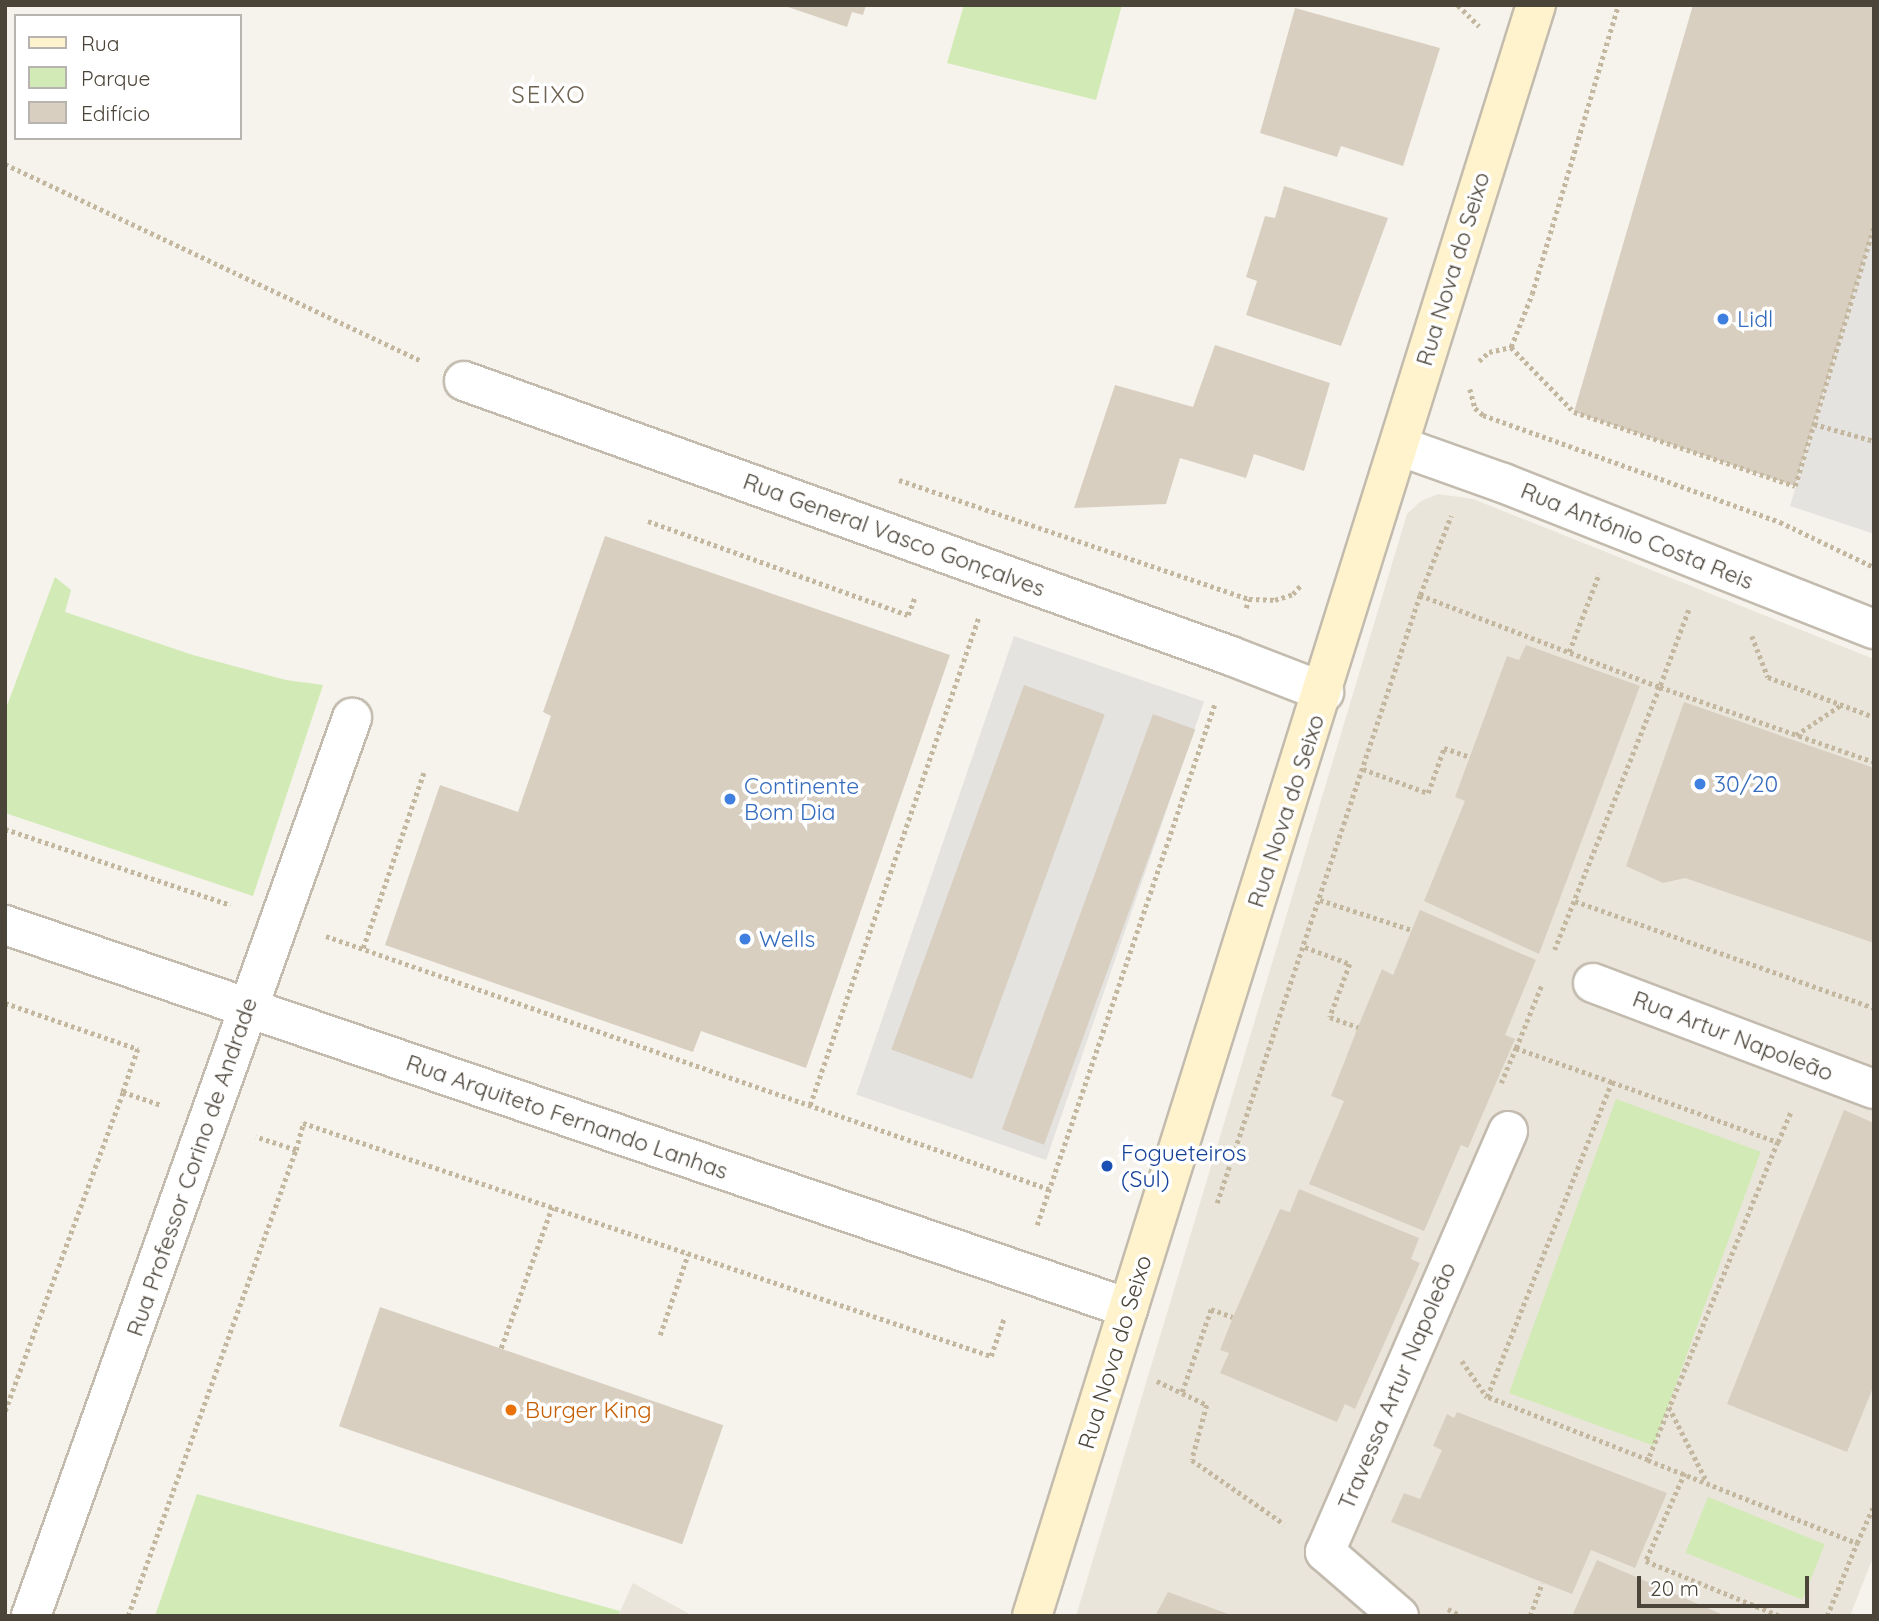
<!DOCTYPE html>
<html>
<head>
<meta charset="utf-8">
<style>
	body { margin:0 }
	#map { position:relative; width:1879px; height:1621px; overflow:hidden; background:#f6f3ec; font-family:Quicksand,sans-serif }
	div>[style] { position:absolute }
	.residential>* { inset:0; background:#eae5da }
	.green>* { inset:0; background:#d2eab5; transform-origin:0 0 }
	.parking>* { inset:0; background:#e5e3e0; transform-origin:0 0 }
	.building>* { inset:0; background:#d8cfc1; transform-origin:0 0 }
	.path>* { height:4.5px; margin-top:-2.25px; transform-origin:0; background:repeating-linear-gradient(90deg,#c4b79f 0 3.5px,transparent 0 7px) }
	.roads { filter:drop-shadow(2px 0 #c2bbae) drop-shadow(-2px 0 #c2bbae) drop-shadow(0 2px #c2bbae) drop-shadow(0 -2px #c2bbae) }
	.street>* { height:38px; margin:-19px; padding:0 19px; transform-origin:19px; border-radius:19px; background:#fff }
	.secondary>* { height:38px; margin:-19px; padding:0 19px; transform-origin:19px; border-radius:19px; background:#fff3cd }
	.dots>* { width:19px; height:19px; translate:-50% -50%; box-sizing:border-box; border:4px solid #fff; border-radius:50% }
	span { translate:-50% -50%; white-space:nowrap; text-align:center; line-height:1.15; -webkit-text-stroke:7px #fff; paint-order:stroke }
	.street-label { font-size:23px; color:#4b4439 }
	.shop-label { font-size:23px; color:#366cbe }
	.left { translate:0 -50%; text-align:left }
	.transit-label { font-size:23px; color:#164399 }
	.food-label { font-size:23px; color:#c56008 }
	.neighbourhood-label { font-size:24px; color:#6e6250; letter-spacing:2px }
	.frame { position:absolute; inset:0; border:7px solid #4b4439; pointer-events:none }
	.legend { position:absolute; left:14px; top:14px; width:228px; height:126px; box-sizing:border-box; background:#fff; border:2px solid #b7b4b0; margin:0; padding:9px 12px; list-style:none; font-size:21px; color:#4b4439 }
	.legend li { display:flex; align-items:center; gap:14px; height:35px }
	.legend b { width:35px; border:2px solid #b7b4b0 }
	.scale { position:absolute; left:1637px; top:1576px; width:172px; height:32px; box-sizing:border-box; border:4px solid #4b4439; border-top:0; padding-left:9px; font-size:21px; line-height:24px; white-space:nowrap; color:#4b4439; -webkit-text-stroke:5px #fff; paint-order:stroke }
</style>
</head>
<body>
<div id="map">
	<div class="residential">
		<i style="clip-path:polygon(1438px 494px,1473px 499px,1874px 659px,1874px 1555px,1850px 1616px,1076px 1616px,1407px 514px,1421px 501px)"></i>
		<i style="clip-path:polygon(633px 1583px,693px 1616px,618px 1616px)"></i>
	</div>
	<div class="green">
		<i style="clip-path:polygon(964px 5px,1122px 5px,1096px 100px,947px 63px)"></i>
		<i style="clip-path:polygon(55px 577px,71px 590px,65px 612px,193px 655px,286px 680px,323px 685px,253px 896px,5px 813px,5px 711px)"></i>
		<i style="left:1616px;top:1099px;width:154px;height:313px;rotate:20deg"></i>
		<i style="clip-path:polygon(197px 1494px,620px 1611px,618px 1616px,155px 1616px)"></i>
		<i style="left:1708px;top:1497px;width:126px;height:60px;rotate:22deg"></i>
	</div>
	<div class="parking">
		<i style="clip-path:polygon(1874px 226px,1874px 534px,1790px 506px)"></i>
		<i style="left:1014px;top:636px;width:201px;height:485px;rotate:19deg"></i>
	</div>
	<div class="building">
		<i style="clip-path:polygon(782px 5px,866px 5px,863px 15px,852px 12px,847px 27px)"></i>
		<i style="clip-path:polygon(1693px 5px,1874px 5px,1874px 226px,1795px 486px,1574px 412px)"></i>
		<i style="clip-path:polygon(1295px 8px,1440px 48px,1403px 166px,1341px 146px,1337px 157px,1260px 133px)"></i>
		<i style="clip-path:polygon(1284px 186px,1388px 218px,1341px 346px,1246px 315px,1257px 281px,1246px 277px,1265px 216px,1275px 218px)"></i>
		<i style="clip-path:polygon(1215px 345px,1330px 383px,1304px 471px,1254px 454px,1246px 478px,1180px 458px,1166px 504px,1074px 508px,1115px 385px,1193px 407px)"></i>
		<i style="clip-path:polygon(605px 536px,950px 655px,806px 1068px,701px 1031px,693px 1052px,385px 945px,440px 785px,518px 812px,551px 716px,543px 712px)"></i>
		<i style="clip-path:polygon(1526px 645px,1640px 686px,1539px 954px,1424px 901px,1465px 801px,1455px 797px,1507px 656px,1519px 660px)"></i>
		<i style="left:1024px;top:685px;width:86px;height:388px;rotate:20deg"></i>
		<i style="clip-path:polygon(1684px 702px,1874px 768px,1874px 943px,1685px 878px,1663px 883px,1626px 866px)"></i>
		<i style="left:1153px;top:714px;width:45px;height:442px;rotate:20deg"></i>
		<i style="clip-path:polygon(1420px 910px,1536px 960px,1505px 1035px,1515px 1039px,1468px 1148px,1461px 1145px,1424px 1231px,1309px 1184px,1344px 1101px,1331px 1096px,1358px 1027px,1382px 969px,1393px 975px)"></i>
		<i style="clip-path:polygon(1844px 1110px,1874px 1123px,1874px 1385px,1847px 1452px,1727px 1404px)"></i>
		<i style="clip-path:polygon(1299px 1189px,1419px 1238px,1411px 1259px,1420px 1263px,1355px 1409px,1345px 1404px,1337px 1422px,1220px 1373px,1229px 1353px,1220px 1350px,1233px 1317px,1280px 1209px,1290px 1212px)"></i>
		<i style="left:380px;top:1307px;width:363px;height:126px;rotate:19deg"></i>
		<i style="clip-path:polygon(1457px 1412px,1667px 1493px,1635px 1568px,1591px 1550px,1572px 1594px,1391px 1522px,1404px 1493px,1420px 1499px,1442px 1450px,1433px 1446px,1447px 1414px,1454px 1418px)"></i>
		<i style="clip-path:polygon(1597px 1560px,1726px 1616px,1572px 1616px)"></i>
		<i style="clip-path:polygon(1168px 1592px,1231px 1615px,1231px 1616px,1155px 1616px)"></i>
	</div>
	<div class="path">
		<i style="left:1458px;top:5px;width:30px;rotate:45deg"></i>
		<i style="left:5px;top:164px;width:461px;rotate:25.3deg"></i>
		<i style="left:1511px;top:347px;width:91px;rotate:45.9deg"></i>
		<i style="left:1574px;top:412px;width:233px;rotate:18.5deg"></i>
		<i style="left:1795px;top:486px;width:272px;rotate:-73.1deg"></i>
		<i style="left:1479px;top:361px;width:13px;rotate:-42deg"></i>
		<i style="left:1489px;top:352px;width:23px;rotate:-13deg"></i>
		<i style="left:1511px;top:347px;width:57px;rotate:-68.4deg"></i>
		<i style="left:1532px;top:294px;width:302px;rotate:-73.4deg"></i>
		<i style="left:1470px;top:389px;width:20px;rotate:75deg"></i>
		<i style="left:1475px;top:408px;width:11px;rotate:41deg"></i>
		<i style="left:1483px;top:415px;width:316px;rotate:19.8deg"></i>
		<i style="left:1780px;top:522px;width:104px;rotate:25.6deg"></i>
		<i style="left:1814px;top:424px;width:62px;rotate:15.8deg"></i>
		<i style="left:899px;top:480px;width:370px;rotate:18.8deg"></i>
		<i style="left:1249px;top:599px;width:26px;rotate:2deg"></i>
		<i style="left:1275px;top:600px;width:19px;rotate:-18deg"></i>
		<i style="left:1293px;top:594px;width:11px;rotate:-49deg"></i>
		<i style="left:648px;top:521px;width:276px;rotate:19.9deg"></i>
		<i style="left:908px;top:615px;width:19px;rotate:-69deg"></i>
		<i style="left:1420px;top:595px;width:257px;rotate:21deg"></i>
		<i style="left:1660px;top:687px;width:283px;rotate:111.8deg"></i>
		<i style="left:1246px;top:608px;width:9px;rotate:-72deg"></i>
		<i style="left:1689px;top:610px;width:82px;rotate:110.6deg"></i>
		<i style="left:1660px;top:687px;width:227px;rotate:19.3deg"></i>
		<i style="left:1752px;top:636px;width:44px;rotate:68.7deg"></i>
		<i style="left:1768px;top:677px;width:113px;rotate:20.7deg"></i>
		<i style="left:1569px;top:652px;width:84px;rotate:-69deg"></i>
		<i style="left:1796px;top:735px;width:54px;rotate:-33.7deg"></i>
		<i style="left:1363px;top:769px;width:69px;rotate:20.3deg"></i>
		<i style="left:1428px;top:793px;width:48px;rotate:-70.4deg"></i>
		<i style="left:1444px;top:748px;width:28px;rotate:19deg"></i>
		<i style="left:5px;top:829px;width:238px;rotate:18.6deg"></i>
		<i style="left:1320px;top:900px;width:97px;rotate:18.1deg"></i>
		<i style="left:1575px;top:901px;width:318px;rotate:19.7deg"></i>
		<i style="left:326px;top:936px;width:766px;rotate:19.29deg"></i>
		<i style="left:1305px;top:947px;width:48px;rotate:20.7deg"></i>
		<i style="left:1350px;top:964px;width:57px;rotate:110.7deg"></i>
		<i style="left:1330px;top:1017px;width:30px;rotate:20deg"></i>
		<i style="left:363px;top:948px;width:186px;rotate:-70.9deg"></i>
		<i style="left:5px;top:1003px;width:141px;rotate:19.1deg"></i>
		<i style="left:138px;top:1049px;width:46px;rotate:109.2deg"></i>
		<i style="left:1516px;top:1048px;width:69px;rotate:-67.9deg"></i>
		<i style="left:1501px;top:1083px;width:38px;rotate:-67deg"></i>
		<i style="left:1516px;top:1048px;width:102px;rotate:19.5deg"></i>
		<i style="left:1612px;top:1082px;width:177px;rotate:19.9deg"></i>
		<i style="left:1778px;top:1142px;width:344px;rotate:112.2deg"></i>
		<i style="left:1648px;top:1460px;width:173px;rotate:-158.6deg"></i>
		<i style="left:1487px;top:1397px;width:339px;rotate:-68.4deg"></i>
		<i style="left:810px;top:1105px;width:517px;rotate:-70.93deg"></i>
		<i style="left:1778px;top:1142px;width:34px;rotate:-67deg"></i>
		<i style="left:296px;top:1150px;width:28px;rotate:-75deg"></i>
		<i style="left:303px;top:1123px;width:726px;rotate:18.71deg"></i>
		<i style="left:991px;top:1356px;width:39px;rotate:-71deg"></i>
		<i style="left:1217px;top:1203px;width:641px;rotate:-71.54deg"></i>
		<i style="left:1420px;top:595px;width:85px;rotate:-68.6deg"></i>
		<i style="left:1037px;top:1225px;width:552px;rotate:-71.17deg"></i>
		<i style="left:660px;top:1335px;width:86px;rotate:-70.9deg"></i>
		<i style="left:501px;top:1348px;width:150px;rotate:-70.1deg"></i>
		<i style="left:1462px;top:1361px;width:44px;rotate:55.2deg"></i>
		<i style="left:1157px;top:1381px;width:55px;rotate:25.6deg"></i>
		<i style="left:1207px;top:1405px;width:57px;rotate:105.3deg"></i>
		<i style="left:1192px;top:1460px;width:112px;rotate:34.8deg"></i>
		<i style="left:1182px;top:1392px;width:88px;rotate:-70.7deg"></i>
		<i style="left:1211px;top:1309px;width:23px;rotate:20deg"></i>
		<i style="left:1669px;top:1407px;width:82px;rotate:63.1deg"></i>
		<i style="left:5px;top:1411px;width:340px;rotate:-69.7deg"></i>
		<i style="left:123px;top:1092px;width:40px;rotate:18.9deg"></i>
		<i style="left:1648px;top:1460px;width:225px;rotate:21.7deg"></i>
		<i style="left:1857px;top:1543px;width:42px;rotate:-65.9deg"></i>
		<i style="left:1685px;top:1473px;width:96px;rotate:113.9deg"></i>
		<i style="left:1646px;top:1561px;width:145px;rotate:22.3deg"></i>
		<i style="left:1448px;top:1609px;width:16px;rotate:27deg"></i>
		<i style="left:128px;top:1616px;width:495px;rotate:-70.2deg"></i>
		<i style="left:296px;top:1150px;width:42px;rotate:-162deg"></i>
		<i style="left:1530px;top:1616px;width:35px;rotate:-70deg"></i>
		<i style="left:1827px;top:1616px;width:79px;rotate:-67.7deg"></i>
	</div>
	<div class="roads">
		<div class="street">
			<i style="left:464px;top:381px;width:815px;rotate:19.72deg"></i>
			<i style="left:1231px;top:656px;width:100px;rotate:21.2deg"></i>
			<i style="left:1399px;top:446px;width:110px;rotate:19.6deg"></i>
			<i style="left:1503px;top:483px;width:399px;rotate:21.5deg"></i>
			<i style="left:5px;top:925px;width:1187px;rotate:18.83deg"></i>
			<i style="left:1593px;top:983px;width:300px;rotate:20.7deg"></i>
			<i style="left:31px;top:1616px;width:954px;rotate:-70.33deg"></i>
			<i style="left:1399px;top:1616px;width:98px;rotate:-139.1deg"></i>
			<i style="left:1325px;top:1552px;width:459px;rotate:-66.5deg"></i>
		</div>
		<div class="secondary">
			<i style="left:1032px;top:1616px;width:1688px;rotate:-72.63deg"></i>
		</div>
	</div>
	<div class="dots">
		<i style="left:1723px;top:319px;background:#3f7fe0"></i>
		<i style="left:1700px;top:784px;background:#3f7fe0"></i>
		<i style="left:730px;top:799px;background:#3f7fe0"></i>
		<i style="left:745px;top:939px;background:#3f7fe0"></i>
		<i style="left:1107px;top:1166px;background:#1a4fb4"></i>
		<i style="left:511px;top:1410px;background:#e8710a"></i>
	</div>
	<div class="street-label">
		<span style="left:1453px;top:269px;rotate:-73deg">Rua Nova do Seixo</span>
		<span style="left:894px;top:535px;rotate:20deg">Rua General Vasco Gonçalves</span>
		<span style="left:1637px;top:536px;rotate:22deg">Rua António Costa Reis</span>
		<span style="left:1286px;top:811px;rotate:-72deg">Rua Nova do Seixo</span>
		<span style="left:1733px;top:1036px;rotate:21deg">Rua Artur Napoleão</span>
		<span style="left:567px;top:1117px;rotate:19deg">Rua Arquiteto Fernando Lanhas</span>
		<span style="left:192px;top:1167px;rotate:-71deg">Rua Professor Corino de Andrade</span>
		<span style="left:1115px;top:1352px;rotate:-73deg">Rua Nova do Seixo</span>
		<span style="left:1397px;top:1386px;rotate:-67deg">Travessa Artur Napoleão</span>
	</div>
	<div class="shop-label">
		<span class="left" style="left:1737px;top:319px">Lidl</span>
		<span class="left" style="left:1714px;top:784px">30/20</span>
		<span class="left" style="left:744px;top:799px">Continente<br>Bom Dia</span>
		<span class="left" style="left:759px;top:939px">Wells</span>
	</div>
	<div class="transit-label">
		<span class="left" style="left:1121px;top:1166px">Fogueteiros<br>(Sul)</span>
	</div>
	<div class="food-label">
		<span class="left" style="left:525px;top:1410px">Burger King</span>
	</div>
	<div class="neighbourhood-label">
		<span style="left:549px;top:95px">SEIXO</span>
	</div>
	<div class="frame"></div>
	<ul class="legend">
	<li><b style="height:9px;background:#fff3cd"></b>Rua</li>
	<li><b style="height:19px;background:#d2eab5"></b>Parque</li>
	<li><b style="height:19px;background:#d8cfc1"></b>Edifício</li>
	</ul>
	<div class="scale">20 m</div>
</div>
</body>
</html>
